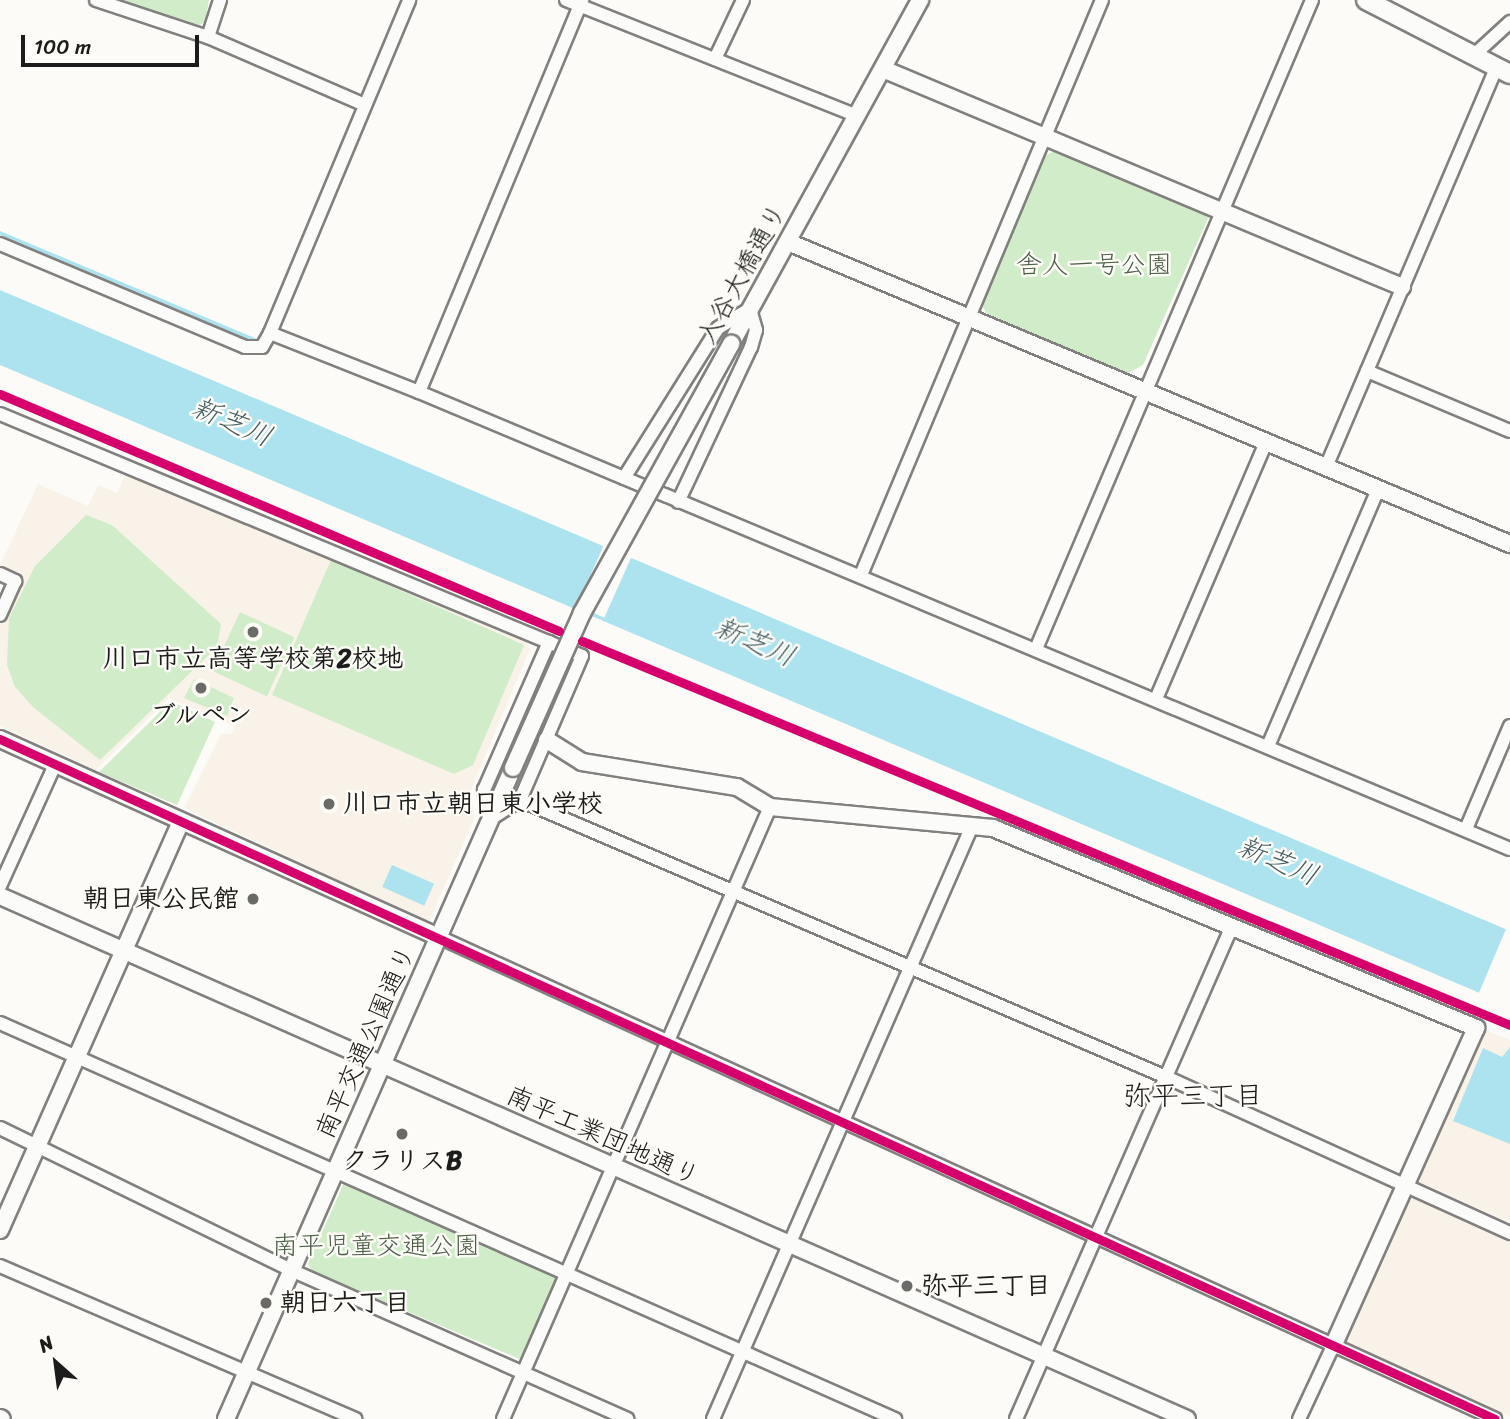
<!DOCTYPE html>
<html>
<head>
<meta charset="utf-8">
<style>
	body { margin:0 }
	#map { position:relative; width:1510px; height:1419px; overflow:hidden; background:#fcfbf8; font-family:Sriracha,"Klee One",sans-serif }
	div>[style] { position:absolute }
	.built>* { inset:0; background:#f9f2e8 }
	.green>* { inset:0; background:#d1ecc8; transform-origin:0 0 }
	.water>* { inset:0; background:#ade3ee; transform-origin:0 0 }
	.pier>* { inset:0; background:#fcfbf8; transform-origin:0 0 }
	.stream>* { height:3.5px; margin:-1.75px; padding:0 1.75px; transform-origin:1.75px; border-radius:1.75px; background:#ade3ee }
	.roads { filter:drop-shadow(2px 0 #81807f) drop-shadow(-2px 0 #81807f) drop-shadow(0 2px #81807f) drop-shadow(0 -2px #81807f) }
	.minor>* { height:12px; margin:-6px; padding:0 6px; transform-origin:6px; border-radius:6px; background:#fbfbf9 }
	.tertiary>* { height:16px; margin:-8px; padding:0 8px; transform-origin:8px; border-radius:8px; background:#fbfbf9 }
	.secondary>* { height:18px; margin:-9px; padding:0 9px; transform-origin:9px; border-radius:9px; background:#fbfbf9 }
	.bridges { filter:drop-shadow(2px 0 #81807f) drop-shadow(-2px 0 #81807f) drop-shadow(0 2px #81807f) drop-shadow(0 -2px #81807f) }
	.tertiary-bridge>* { height:16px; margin:-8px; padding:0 8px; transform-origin:8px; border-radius:8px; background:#fbfbf9 }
	.cycleway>* { height:9px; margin:-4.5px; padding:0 4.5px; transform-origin:4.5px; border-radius:4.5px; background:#d6006c }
	.dots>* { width:19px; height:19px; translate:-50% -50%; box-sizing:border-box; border:4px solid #fdfcf7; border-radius:50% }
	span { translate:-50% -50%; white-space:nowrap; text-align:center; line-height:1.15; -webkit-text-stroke:5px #fdfcf7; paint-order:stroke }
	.park-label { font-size:26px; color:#4f614a }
	.street-label { font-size:26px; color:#1c1c1c }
	.poi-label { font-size:26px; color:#1c1c1c; font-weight:700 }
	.left { translate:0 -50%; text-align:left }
	.right { translate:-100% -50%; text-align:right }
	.water-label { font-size:28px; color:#435e64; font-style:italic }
	.neighbourhood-label { font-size:28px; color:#1c1c1c }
	.north { position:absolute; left:21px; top:1328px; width:70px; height:70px; -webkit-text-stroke:5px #fdfcf7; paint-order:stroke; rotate:332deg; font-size:19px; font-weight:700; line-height:28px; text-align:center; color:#1c1c1c }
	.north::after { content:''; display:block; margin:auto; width:24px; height:32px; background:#1c1c1c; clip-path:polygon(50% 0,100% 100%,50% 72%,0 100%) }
	.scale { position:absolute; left:21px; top:35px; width:178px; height:32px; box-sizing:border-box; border:4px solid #1c1c1c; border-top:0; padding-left:9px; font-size:21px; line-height:24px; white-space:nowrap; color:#1c1c1c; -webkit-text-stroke:5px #fdfcf7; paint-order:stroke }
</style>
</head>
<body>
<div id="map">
	<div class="built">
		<i style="clip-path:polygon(126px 472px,525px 640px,530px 649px,471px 790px,474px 819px,430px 919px,425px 921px,184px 808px,221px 734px,231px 734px,243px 707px,232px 725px,169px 698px,96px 770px,0 726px,0 624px,22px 575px,0 565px,38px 484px,88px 506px,98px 485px,117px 493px)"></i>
		<i style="clip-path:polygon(1484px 1029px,1510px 1040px,1510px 1222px,1421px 1183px,1419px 1176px)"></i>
		<i style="clip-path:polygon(1414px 1199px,1510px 1241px,1510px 1417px,1346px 1342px,1344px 1337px,1406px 1202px)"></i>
	</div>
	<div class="green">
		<i style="clip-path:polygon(120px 0,209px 0,205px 22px,199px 25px)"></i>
		<i style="clip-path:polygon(1057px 150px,1210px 214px,1143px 365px,1126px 374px,986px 313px,982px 304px,1046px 155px)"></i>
		<i style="clip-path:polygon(86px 515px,112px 525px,221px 624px,217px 647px,100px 760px,33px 707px,15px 687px,7px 665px,9px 618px,35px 566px)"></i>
		<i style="clip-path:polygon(331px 560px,524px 645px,473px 765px,454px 774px,272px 695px)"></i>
		<i style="left:240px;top:612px;width:60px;height:65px;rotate:25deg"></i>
		<i style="clip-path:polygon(194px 679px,234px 698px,227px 716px,184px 698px)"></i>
		<i style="clip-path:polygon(171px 701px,215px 722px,177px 805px,99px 772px)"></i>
		<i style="clip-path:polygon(352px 1183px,552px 1273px,557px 1283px,522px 1360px,312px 1271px,308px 1264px,343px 1185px)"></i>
	</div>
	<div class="water">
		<i style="left:0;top:290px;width:1636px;height:69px;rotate:23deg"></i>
		<i style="left:392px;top:865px;width:46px;height:24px;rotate:24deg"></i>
		<i style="clip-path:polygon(1510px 1047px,1510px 1144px,1453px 1121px,1483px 1048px,1502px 1057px)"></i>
	</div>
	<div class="pier">
		<i style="left:607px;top:538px;width:30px;height:74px;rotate:24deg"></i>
	</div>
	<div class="stream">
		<i style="left:0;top:233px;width:277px;rotate:22.8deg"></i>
	</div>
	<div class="roads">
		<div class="minor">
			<i style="left:96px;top:0;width:118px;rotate:18.3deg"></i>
			<i style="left:208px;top:37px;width:171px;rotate:23.4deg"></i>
			<i style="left:566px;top:0;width:313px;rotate:21.7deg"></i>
			<i style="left:208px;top:37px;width:39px;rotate:-72deg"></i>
			<i style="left:1474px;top:55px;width:49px;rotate:-42.5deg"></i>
			<i style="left:715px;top:59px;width:65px;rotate:-64.6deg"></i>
			<i style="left:0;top:244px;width:266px;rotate:22.8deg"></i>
			<i style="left:245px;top:347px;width:17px"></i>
			<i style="left:262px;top:347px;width:16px;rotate:-60deg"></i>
			<i style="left:270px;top:333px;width:160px;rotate:21.6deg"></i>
			<i style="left:419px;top:392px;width:1183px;rotate:22.73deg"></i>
			<i style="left:270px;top:333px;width:361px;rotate:-67.3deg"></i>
			<i style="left:1367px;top:371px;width:155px;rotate:22.8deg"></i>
			<i style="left:419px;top:392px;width:425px;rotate:-67.4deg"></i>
			<i style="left:0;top:414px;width:630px;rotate:22.58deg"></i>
			<i style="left:582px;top:656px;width:157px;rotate:113.3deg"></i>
			<i style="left:520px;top:800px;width:35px;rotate:147deg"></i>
			<i style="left:1326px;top:467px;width:435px;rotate:-66.9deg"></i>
			<i style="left:624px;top:478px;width:177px;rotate:-57.9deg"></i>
			<i style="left:718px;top:328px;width:37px;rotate:-31deg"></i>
			<i style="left:750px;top:309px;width:22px;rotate:74deg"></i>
			<i style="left:756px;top:330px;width:18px;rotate:106deg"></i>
			<i style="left:751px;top:347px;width:171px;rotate:115.2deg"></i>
			<i style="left:0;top:574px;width:17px;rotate:25deg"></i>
			<i style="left:15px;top:581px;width:37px;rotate:114deg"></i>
			<i style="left:861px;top:575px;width:623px;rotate:-67.26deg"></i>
			<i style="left:1036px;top:649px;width:705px;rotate:-66.96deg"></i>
			<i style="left:1156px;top:699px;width:280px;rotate:-66.8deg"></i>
			<i style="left:1268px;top:746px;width:280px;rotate:-66.8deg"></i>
			<i style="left:520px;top:800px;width:703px;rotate:23.21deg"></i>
			<i style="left:1166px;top:1077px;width:378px;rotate:24.4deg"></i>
			<i style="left:490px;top:822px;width:33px;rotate:-101deg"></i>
			<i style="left:484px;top:790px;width:162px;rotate:-66.3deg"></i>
			<i style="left:1466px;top:829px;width:112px;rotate:-66.9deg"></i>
			<i style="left:0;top:886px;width:133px;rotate:-65.6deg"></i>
			<i style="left:439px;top:937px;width:1161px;rotate:24.53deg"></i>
			<i style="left:0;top:1023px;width:979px;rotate:23.87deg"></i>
			<i style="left:0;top:1128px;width:324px;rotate:26deg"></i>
			<i style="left:291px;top:1270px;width:368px;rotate:23.9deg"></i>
			<i style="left:0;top:1266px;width:387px;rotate:23.3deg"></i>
			<i style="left:503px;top:1419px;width:668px;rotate:-66.43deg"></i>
			<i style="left:713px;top:1419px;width:647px;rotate:-66.41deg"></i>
			<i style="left:1016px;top:1419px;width:538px;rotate:-66.34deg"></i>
			<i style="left:1299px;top:1419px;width:81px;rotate:-65deg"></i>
		</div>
		<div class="tertiary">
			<i style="left:883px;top:69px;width:563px;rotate:22.78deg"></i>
			<i style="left:788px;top:242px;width:783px;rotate:22.7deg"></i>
			<i style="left:731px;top:344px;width:393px;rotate:-61.2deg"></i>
			<i style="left:0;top:739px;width:482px;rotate:24.3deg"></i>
			<i style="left:547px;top:740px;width:41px;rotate:32.2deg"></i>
			<i style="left:582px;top:762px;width:157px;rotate:9.2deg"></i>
			<i style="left:737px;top:787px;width:39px;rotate:31deg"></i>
			<i style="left:770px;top:807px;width:224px;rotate:5.4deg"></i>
			<i style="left:993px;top:828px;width:523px;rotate:22.49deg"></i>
			<i style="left:1476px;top:1028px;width:349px;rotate:114.2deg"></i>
			<i style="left:0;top:896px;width:1297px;rotate:23.78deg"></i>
			<i style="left:0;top:1230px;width:447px;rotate:-66.1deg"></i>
			<i style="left:0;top:1418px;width:2px;rotate:27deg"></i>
			<i style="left:226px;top:1419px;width:711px;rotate:-66.21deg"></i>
		</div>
		<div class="secondary">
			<i style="left:1366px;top:0;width:162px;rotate:27.2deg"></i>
		</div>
	</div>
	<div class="bridges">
		<div class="tertiary-bridge">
			<i style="left:513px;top:768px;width:170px;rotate:-66deg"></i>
			<i style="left:582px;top:613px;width:308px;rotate:-61deg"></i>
		</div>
	</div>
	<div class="cycleway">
		<i style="left:0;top:394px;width:607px;rotate:22.98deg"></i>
		<i style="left:582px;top:641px;width:1004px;rotate:22.48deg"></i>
		<i style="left:0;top:739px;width:1642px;rotate:24.46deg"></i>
	</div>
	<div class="dots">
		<i style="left:253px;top:632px;background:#6a6a69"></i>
		<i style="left:201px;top:688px;background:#6a6a69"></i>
		<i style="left:329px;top:804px;background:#6a6a69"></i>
		<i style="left:253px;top:899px;background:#6a6a69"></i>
		<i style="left:402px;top:1134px;background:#6a6a69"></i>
		<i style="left:907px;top:1286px;background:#6a6a69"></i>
		<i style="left:266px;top:1303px;background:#6a6a69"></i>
	</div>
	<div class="park-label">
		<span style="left:1094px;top:265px">舎人一号公園</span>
		<span style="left:376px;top:1246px">南平児童交通公園</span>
	</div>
	<div class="street-label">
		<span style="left:742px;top:274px;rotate:-61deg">入谷大橋通り</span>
		<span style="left:366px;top:1042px;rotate:-66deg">南平交通公園通り</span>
		<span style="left:603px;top:1136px;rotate:24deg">南平工業団地通り</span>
	</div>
	<div class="poi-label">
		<span style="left:253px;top:659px">川口市立高等学校第2校地</span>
		<span style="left:201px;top:715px">ブルペン</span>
		<span class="left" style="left:343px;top:804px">川口市立朝日東小学校</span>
		<span class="right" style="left:239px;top:899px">朝日東公民館</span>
		<span style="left:402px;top:1161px">クラリスB</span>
		<span class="left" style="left:921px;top:1286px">弥平三丁目</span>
		<span class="left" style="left:280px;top:1303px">朝日六丁目</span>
	</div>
	<div class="water-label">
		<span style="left:232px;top:422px;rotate:23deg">新芝川</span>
		<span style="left:755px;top:642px;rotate:23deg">新芝川</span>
		<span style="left:1278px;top:861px;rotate:23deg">新芝川</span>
	</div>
	<div class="neighbourhood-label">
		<span style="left:1193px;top:1096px">弥平三丁目</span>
	</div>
	<div class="north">N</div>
	<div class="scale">100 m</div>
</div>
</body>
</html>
